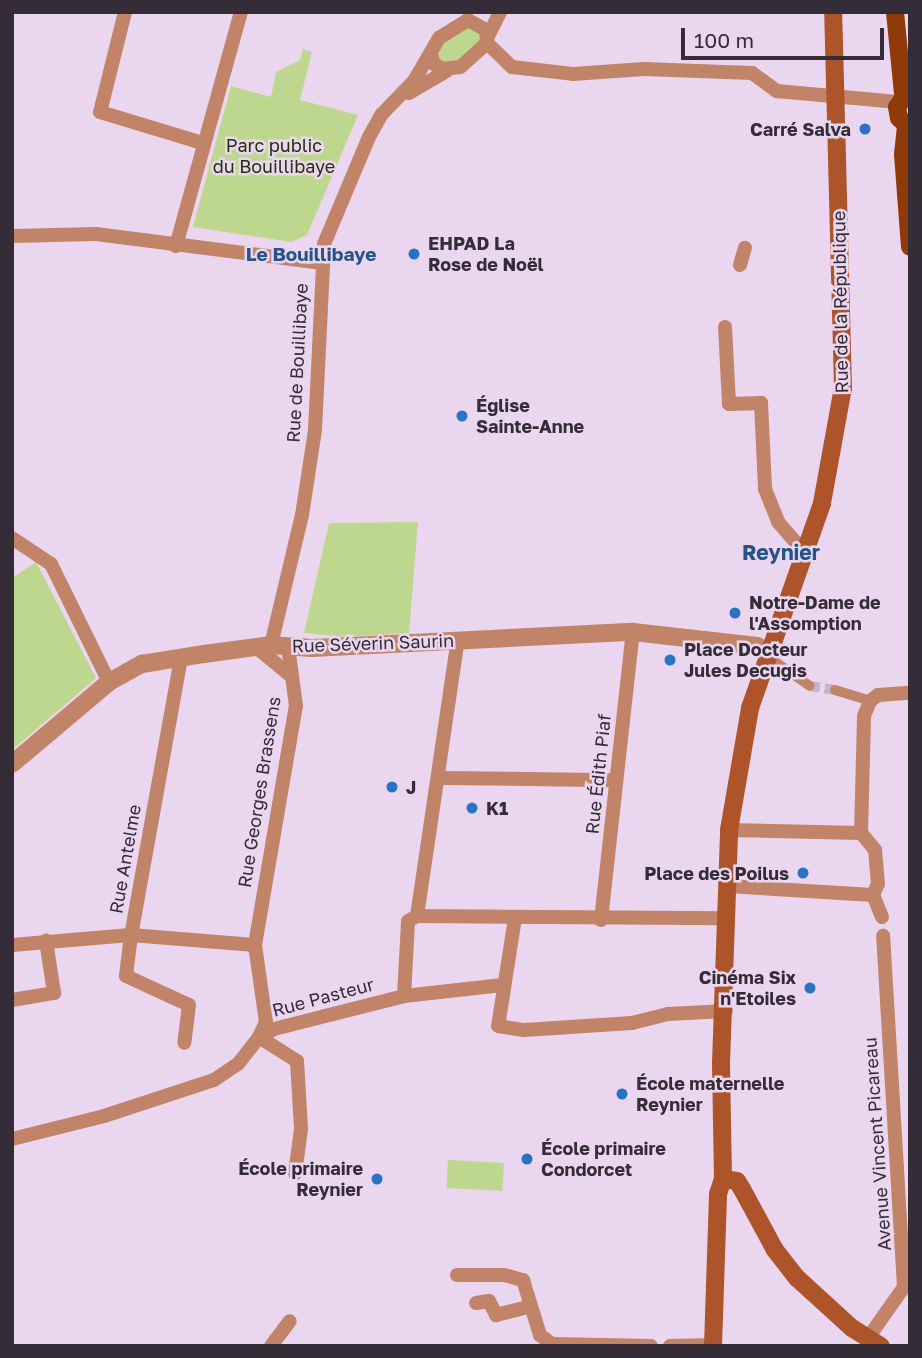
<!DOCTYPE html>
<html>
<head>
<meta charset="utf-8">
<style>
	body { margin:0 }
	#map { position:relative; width:922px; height:1358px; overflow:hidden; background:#ebd6ef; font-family:"Golos Text",sans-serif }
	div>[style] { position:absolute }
	.green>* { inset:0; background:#bed78e; transform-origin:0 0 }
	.pedestrian-tunnel>* { height:10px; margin-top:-5px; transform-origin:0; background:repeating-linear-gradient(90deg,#c6b4ca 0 10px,transparent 0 15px) }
	.pedestrian>* { height:10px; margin:-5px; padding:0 5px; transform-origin:5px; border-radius:5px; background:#c18469 }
	.minor>* { height:14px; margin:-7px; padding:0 7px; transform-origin:7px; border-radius:7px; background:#c18469 }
	.tertiary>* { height:18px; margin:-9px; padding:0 9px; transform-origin:9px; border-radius:9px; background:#c18469 }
	.secondary>* { height:18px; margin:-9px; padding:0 9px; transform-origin:9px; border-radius:9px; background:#ad542b }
	.primary>* { height:18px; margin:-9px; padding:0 9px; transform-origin:9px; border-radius:9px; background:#903a09 }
	.dots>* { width:19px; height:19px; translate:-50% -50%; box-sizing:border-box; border:4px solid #ebd6ef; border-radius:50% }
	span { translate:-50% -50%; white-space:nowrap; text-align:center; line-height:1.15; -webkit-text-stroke:5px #ebd6ef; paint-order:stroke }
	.poi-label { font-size:18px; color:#342c36; font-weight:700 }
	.right { translate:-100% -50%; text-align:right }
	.left { translate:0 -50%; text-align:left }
	.park-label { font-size:18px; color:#243007 }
	.street-label { font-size:18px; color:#342c36 }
	.neighbourhood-label { font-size:19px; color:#265388; font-weight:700 }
	.quarter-label { font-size:21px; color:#265388; font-weight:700 }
	.frame { position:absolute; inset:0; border:14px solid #342c36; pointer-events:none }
	.scale { position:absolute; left:681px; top:28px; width:203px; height:32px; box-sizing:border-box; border:4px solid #342c36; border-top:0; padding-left:9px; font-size:21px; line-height:24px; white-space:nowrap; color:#342c36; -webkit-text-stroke:5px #ebd6ef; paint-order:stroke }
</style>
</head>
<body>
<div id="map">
	<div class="green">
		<i style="clip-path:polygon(472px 24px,484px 39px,470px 56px,446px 64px,440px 60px,438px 53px,448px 36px)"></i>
		<i style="clip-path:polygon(303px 49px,312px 52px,300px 100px,358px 115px,307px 235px,291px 242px,193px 227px,231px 86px,271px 97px,276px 72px,300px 60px)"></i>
		<i style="clip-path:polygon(418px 522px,409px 633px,346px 637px,304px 633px,329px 523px)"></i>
		<i style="clip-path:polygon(36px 562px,96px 678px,12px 750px,12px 578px)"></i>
		<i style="left:448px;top:1160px;width:56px;height:28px;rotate:3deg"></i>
	</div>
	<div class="pedestrian-tunnel">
		<i style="left:810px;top:686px;width:25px;rotate:9deg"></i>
	</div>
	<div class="pedestrian">
		<i style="left:767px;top:656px;width:52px;rotate:34.9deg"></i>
		<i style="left:835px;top:690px;width:37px;rotate:17deg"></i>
	</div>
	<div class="minor">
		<i style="left:125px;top:12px;width:103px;rotate:104deg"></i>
		<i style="left:100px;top:112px;width:108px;rotate:16.8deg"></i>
		<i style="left:488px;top:36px;width:27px;rotate:-63deg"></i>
		<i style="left:487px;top:43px;width:35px;rotate:44deg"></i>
		<i style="left:512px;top:67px;width:61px;rotate:6.5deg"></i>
		<i style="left:573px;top:74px;width:71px;rotate:-4deg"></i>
		<i style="left:644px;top:69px;width:108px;rotate:2.1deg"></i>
		<i style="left:752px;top:73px;width:31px;rotate:36deg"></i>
		<i style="left:777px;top:91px;width:121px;rotate:5.2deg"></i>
		<i style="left:409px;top:93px;width:45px;rotate:-30.5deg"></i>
		<i style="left:12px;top:236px;width:84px;rotate:-1.4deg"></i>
		<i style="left:96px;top:234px;width:228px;rotate:7.3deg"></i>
		<i style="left:176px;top:246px;width:243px;rotate:-74.5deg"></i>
		<i style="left:740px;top:265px;width:18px;rotate:-74deg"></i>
		<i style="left:725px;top:327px;width:77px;rotate:87deg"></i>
		<i style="left:729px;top:404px;width:32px;rotate:-2deg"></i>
		<i style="left:761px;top:403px;width:86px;rotate:87.3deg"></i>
		<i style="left:765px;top:489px;width:35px;rotate:68deg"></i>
		<i style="left:778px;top:522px;width:38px;rotate:49deg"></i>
		<i style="left:12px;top:538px;width:47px;rotate:33.7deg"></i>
		<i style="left:51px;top:564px;width:131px;rotate:63.8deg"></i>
		<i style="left:271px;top:645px;width:134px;rotate:-76.6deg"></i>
		<i style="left:302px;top:515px;width:86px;rotate:-81.3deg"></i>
		<i style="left:315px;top:430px;width:186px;rotate:-87.2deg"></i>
		<i style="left:324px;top:244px;width:116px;rotate:-67.2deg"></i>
		<i style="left:369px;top:137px;width:26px;rotate:-61deg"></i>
		<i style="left:382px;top:114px;width:46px;rotate:-45.9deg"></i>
		<i style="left:414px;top:81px;width:50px;rotate:-59.8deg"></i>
		<i style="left:439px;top:38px;width:34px;rotate:-32deg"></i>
		<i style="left:468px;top:20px;width:21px;rotate:29deg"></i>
		<i style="left:486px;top:30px;width:13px;rotate:86deg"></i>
		<i style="left:487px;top:43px;width:36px;rotate:138deg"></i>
		<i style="left:460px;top:67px;width:17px;rotate:173deg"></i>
		<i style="left:443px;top:69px;width:10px;rotate:-151deg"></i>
		<i style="left:434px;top:64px;width:10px;rotate:-107deg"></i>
		<i style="left:256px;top:647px;width:44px;rotate:39.5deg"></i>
		<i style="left:181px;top:658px;width:281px;rotate:100.2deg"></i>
		<i style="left:131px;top:935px;width:124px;rotate:4.6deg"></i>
		<i style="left:255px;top:945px;width:78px;rotate:81.9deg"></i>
		<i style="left:266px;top:1022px;width:17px;rotate:115deg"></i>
		<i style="left:259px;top:1037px;width:45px;rotate:32.3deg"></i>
		<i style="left:297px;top:1061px;width:68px;rotate:86.6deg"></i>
		<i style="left:301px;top:1129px;width:45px;rotate:97.6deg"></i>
		<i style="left:440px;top:778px;width:176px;rotate:0.7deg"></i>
		<i style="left:729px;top:830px;width:132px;rotate:1.3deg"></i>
		<i style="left:728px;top:886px;width:145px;rotate:3.6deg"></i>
		<i style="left:417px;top:916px;width:279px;rotate:-81.6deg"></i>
		<i style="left:882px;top:917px;width:24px;rotate:-112deg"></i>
		<i style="left:873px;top:895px;width:12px;rotate:-66deg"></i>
		<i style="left:878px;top:884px;width:34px;rotate:-95deg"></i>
		<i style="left:875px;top:850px;width:22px;rotate:-129deg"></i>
		<i style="left:861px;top:833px;width:117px;rotate:-88.5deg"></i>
		<i style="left:864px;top:716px;width:16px;rotate:-68deg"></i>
		<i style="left:870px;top:701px;width:10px;rotate:-37deg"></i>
		<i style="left:878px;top:695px;width:32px;rotate:-4deg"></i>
		<i style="left:515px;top:918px;width:109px;rotate:98.9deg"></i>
		<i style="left:498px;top:1026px;width:26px;rotate:9deg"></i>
		<i style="left:524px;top:1030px;width:108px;rotate:-3.7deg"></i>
		<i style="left:632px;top:1023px;width:37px;rotate:-14deg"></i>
		<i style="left:668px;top:1014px;width:58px;rotate:-3deg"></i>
		<i style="left:601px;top:920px;width:290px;rotate:-83.7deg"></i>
		<i style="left:12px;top:945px;width:119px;rotate:-4.8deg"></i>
		<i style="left:131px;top:935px;width:41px;rotate:97deg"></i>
		<i style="left:126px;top:976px;width:69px;rotate:24.7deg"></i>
		<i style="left:189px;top:1005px;width:38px;rotate:97deg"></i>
		<i style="left:255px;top:945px;width:242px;rotate:-80.3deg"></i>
		<i style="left:296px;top:706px;width:61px;rotate:-97.6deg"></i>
		<i style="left:404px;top:996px;width:99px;rotate:-6.4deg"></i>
		<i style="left:12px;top:1000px;width:43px;rotate:-9.5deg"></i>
		<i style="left:54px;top:993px;width:53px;rotate:-98.7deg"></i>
		<i style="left:12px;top:1139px;width:95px;rotate:-14deg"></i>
		<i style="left:104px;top:1116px;width:116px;rotate:-18.1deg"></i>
		<i style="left:214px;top:1080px;width:29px;rotate:-34deg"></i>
		<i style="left:238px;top:1064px;width:34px;rotate:-52deg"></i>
		<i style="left:259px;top:1037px;width:17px;rotate:-28deg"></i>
		<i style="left:274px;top:1029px;width:134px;rotate:-14.2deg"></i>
		<i style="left:404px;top:996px;width:75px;rotate:-86.9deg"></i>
		<i style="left:408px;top:921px;width:10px;rotate:-29deg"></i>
		<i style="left:417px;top:916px;width:309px;rotate:0.4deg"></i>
		<i style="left:457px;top:1275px;width:47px"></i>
		<i style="left:504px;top:1275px;width:20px;rotate:15deg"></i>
		<i style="left:523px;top:1280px;width:58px;rotate:72.8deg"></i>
		<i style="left:540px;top:1335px;width:15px;rotate:37deg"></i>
		<i style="left:552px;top:1344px;width:99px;rotate:1.2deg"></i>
		<i style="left:476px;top:1303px;width:13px;rotate:-9deg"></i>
		<i style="left:489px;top:1301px;width:16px;rotate:63deg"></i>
		<i style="left:496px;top:1315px;width:34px;rotate:-14deg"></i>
		<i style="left:868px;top:1338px;width:62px;rotate:-54.8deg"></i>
		<i style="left:904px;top:1287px;width:352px;rotate:-93.4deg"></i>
		<i style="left:271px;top:1346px;width:31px;rotate:-53deg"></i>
		<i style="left:670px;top:1346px;width:43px;rotate:-1.3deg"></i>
	</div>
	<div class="tertiary">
		<i style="left:12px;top:764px;width:127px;rotate:-40.2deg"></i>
		<i style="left:109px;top:682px;width:38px;rotate:-29deg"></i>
		<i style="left:142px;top:664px;width:63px;rotate:-9.2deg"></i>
		<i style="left:204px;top:654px;width:68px;rotate:-7.7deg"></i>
		<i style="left:271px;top:645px;width:41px;rotate:4.2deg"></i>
		<i style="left:312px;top:648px;width:321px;rotate:-2.9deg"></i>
		<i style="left:633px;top:632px;width:125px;rotate:6.4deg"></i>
		<i style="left:757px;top:646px;width:13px;rotate:29deg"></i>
	</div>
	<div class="secondary">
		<i style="left:723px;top:1179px;width:14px;rotate:8deg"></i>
		<i style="left:737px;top:1181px;width:9px;rotate:58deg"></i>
		<i style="left:742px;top:1189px;width:69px;rotate:61.6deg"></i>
		<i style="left:775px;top:1250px;width:36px;rotate:52deg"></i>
		<i style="left:797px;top:1278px;width:74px;rotate:42.3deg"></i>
		<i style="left:852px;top:1328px;width:34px;rotate:32deg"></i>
		<i style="left:713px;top:1346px;width:152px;rotate:-88.1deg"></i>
		<i style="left:718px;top:1194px;width:16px;rotate:-72deg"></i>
		<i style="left:723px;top:1179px;width:116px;rotate:-91deg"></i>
		<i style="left:721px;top:1063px;width:233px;rotate:-88deg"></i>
		<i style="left:729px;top:830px;width:124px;rotate:-80.2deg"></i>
		<i style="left:750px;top:708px;width:217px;rotate:-70.6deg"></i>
		<i style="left:822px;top:503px;width:117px;rotate:-79.7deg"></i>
		<i style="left:843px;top:388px;width:376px;rotate:-91.5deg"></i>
	</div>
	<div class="primary">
		<i style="left:895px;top:12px;width:81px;rotate:84.4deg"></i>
		<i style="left:910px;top:88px;width:23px;rotate:124deg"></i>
		<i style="left:897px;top:107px;width:11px;rotate:80deg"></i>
		<i style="left:899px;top:118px;width:15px;rotate:42deg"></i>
		<i style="left:906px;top:126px;width:28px;rotate:96deg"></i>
		<i style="left:903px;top:154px;width:93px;rotate:85.7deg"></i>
	</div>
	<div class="dots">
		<i style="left:865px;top:129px;background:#2a72c3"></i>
		<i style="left:414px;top:254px;background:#2a72c3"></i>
		<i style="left:462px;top:416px;background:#2a72c3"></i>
		<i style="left:735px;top:613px;background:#2a72c3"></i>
		<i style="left:670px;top:660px;background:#2a72c3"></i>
		<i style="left:392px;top:787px;background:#2a72c3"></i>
		<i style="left:472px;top:808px;background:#2a72c3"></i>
		<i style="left:803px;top:873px;background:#2a72c3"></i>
		<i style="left:810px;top:988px;background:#2a72c3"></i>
		<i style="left:622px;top:1094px;background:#2a72c3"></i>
		<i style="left:527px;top:1159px;background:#2a72c3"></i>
		<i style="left:377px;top:1179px;background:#2a72c3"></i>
	</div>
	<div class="poi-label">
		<span class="right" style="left:851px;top:129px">Carré Salva</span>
		<span class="left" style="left:428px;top:254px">EHPAD La<br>Rose de Noël</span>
		<span class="left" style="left:476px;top:416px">Église<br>Sainte-Anne</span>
		<span class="left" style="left:749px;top:613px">Notre-Dame de<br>l'Assomption</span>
		<span class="left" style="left:684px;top:660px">Place Docteur<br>Jules Decugis</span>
		<span class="left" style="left:406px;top:787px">J</span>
		<span class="left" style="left:486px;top:808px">K1</span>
		<span class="right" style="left:789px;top:873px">Place des Poilus</span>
		<span class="right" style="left:796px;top:988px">Cinéma Six<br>n'Etoiles</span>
		<span class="left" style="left:636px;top:1094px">École maternelle<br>Reynier</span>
		<span class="left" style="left:541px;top:1159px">École primaire<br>Condorcet</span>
		<span class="right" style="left:363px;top:1179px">École primaire<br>Reynier</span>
	</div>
	<div class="park-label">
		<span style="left:274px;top:156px">Parc public<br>du Bouillibaye</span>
	</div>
	<div class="street-label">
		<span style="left:840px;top:302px;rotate:-91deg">Rue de la République</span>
		<span style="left:297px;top:363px;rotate:-87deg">Rue de Bouillibaye</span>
		<span style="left:373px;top:643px;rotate:-2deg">Rue Séverin Saurin</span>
		<span style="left:598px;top:774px;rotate:-84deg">Rue Édith Piaf</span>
		<span style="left:259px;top:792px;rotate:-81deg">Rue Georges Brassens</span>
		<span style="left:125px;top:859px;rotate:-80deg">Rue Antelme</span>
		<span style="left:323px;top:997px;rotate:-15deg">Rue Pasteur</span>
		<span style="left:877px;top:1144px;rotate:-94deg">Avenue Vincent Picareau</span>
	</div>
	<div class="neighbourhood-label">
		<span style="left:311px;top:254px">Le Bouillibaye</span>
	</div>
	<div class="quarter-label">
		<span style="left:781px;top:552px">Reynier</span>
	</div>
	<div class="frame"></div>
	<div class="scale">100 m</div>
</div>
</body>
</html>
